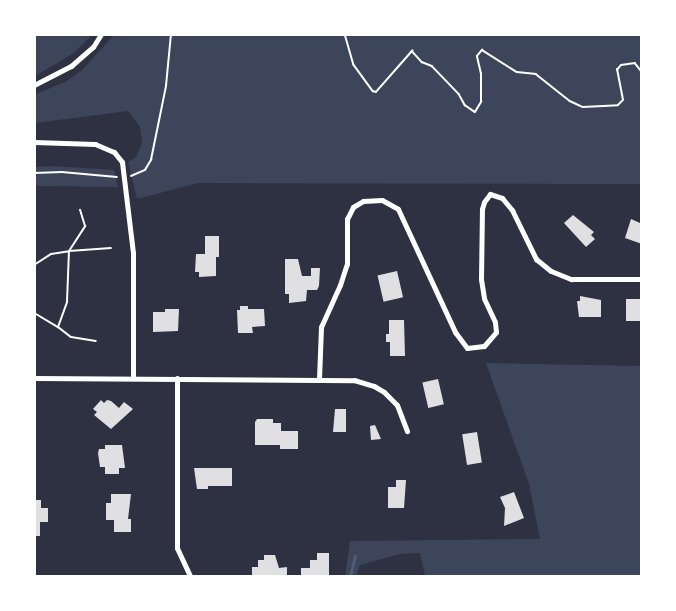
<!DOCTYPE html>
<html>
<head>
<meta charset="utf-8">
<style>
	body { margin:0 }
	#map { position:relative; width:676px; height:611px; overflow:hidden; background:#2d3142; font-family:"Work Sans",sans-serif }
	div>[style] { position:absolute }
	.green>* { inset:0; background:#3c4559 }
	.stream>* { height:3px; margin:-1.5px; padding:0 1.5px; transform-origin:1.5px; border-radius:1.5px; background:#4f5d75 }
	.building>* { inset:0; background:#e0e0e3; transform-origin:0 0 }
	.path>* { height:1.5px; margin:-0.75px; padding:0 0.75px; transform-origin:0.75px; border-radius:0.75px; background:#fff }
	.service>* { height:2px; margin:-1px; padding:0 1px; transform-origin:1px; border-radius:1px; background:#fff }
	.minor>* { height:5px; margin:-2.5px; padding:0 2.5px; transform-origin:2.5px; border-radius:2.5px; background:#fff }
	span { translate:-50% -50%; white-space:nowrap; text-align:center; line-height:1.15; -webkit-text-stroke:5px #fff; paint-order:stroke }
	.frame { position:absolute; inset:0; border:36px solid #fff; pointer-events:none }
</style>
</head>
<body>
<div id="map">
	<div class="green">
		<i style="clip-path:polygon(35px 34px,92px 34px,92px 35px,74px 53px,35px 76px)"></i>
		<i style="clip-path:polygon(114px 35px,641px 35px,641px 184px,198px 183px,137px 199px,128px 162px,136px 157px,142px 143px,140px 127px,128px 111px,35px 123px,34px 95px,65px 82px,82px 70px)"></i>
		<i style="clip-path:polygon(52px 166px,114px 170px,118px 187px,35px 186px,34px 167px)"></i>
		<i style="clip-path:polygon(486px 363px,641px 366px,641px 576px,425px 576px,420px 553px,400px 554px,360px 565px,356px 576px,345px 576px,350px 541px,540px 539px,529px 484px)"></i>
	</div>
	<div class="stream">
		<i style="left:350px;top:576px;width:21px;rotate:-76deg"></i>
	</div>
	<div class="building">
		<i style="clip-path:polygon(573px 215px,594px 232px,591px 235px,595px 239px,586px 247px,564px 223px)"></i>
		<i style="clip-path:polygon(631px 219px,640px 223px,642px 244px,625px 238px)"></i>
		<i style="clip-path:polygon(205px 236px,219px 236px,219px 257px,216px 257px,216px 276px,199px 277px,199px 272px,195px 272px,196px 254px,205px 254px)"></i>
		<i style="clip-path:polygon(285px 259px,298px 259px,302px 276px,311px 276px,311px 268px,320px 268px,319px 286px,317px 290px,307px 290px,306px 301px,289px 303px,289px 294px,285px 294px)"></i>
		<i style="left:397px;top:271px;width:27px;height:20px;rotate:77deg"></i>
		<i style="clip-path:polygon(580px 296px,601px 300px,601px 317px,579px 317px,577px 301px,580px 301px)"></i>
		<i style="left:626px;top:299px;width:16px;height:22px"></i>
		<i style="clip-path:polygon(240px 306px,248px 306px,248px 309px,264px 309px,265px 326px,252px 327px,253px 333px,238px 333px,237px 310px,240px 310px)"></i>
		<i style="clip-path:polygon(165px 309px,179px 309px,178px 331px,153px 332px,153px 312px,165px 312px)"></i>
		<i style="clip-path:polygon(389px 320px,404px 320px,405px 356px,390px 356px,390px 342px,386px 342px,386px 334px,389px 334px)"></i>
		<i style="left:438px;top:379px;width:26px;height:16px;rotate:77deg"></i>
		<i style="clip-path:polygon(101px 400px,104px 403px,107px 400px,111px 401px,119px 408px,124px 402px,133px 409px,111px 429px,94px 415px,97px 412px,93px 409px)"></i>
		<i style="clip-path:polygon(335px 409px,346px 409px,346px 432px,333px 432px)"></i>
		<i style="clip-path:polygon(257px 419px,273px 419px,273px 423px,281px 423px,281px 431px,298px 431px,298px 449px,280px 449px,280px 445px,255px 445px,255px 422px)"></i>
		<i style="clip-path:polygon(375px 425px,381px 439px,371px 440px,370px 426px)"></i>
		<i style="left:477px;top:432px;width:31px;height:15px;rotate:81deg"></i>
		<i style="clip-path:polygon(105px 445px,122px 445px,125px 468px,119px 468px,119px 474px,105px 474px,105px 467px,100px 467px,98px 453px,99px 449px,105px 449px)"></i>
		<i style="clip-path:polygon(194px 468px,232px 468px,232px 486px,208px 486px,208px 489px,197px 489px)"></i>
		<i style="clip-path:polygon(396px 480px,406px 480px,404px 508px,388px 508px,388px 487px,396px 487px)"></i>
		<i style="clip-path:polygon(514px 492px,524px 518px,504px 526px,505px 508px,500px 497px)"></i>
		<i style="clip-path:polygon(111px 494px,131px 494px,128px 519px,131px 519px,131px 532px,114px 532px,114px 520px,106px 520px,106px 503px,111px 503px)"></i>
		<i style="clip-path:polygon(34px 500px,41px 500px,41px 508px,48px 508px,48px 522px,40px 522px,40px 536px,34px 536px)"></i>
		<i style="clip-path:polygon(317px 553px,329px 553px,329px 576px,301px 576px,301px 568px,310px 568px,310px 560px,317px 560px)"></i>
		<i style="clip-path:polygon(264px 555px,275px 555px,279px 568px,287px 567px,287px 576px,252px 576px,252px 567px,258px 567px,258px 560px,264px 560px)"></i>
	</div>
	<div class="path">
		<i style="left:345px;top:34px;width:32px;rotate:74deg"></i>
		<i style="left:354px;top:65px;width:32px;rotate:54deg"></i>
		<i style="left:373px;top:91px;width:3px;rotate:18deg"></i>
		<i style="left:376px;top:92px;width:55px;rotate:-48.7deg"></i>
		<i style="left:412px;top:51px;width:15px;rotate:48deg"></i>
		<i style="left:422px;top:62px;width:11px;rotate:22deg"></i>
		<i style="left:432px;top:66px;width:39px;rotate:46deg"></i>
		<i style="left:459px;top:94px;width:13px;rotate:61deg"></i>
		<i style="left:465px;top:105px;width:12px;rotate:35deg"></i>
		<i style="left:475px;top:112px;width:12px;rotate:-59deg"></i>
		<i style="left:481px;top:102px;width:28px;rotate:-90deg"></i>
		<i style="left:481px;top:74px;width:18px;rotate:-103deg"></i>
		<i style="left:477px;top:56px;width:8px;rotate:-50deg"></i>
		<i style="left:482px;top:50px;width:41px;rotate:32.2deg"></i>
		<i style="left:517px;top:72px;width:19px;rotate:6deg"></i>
		<i style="left:536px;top:74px;width:43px;rotate:38.5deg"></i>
		<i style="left:570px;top:101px;width:14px;rotate:25deg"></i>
		<i style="left:583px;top:107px;width:35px;rotate:-3deg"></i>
		<i style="left:618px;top:105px;width:7px;rotate:-45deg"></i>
		<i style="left:623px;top:100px;width:31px;rotate:-101deg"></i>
		<i style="left:617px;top:70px;width:6px;rotate:-51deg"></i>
		<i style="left:621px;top:65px;width:14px;rotate:-8deg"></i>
		<i style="left:635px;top:63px;width:11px;rotate:52deg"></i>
		<i style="left:34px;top:173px;width:28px;rotate:-2deg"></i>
		<i style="left:62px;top:172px;width:55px;rotate:5.2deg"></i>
		<i style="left:131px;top:176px;width:15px;rotate:-23deg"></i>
		<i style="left:145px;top:170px;width:12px;rotate:-59deg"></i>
		<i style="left:151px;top:160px;width:76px;rotate:-78.5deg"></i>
		<i style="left:166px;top:86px;width:52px;rotate:-84.5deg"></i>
	</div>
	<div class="service">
		<i style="left:34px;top:265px;width:20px;rotate:-33deg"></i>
		<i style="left:51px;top:254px;width:18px;rotate:-9deg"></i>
		<i style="left:69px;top:251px;width:30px;rotate:-57deg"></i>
		<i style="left:85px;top:226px;width:17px;rotate:-107deg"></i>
		<i style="left:36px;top:314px;width:26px;rotate:31deg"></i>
		<i style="left:58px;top:327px;width:27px;rotate:-70deg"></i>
		<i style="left:67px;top:302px;width:51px;rotate:-87.8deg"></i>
		<i style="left:69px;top:251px;width:42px;rotate:-4.1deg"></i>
		<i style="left:58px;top:327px;width:16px;rotate:38deg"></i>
		<i style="left:71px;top:337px;width:25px;rotate:9deg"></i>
	</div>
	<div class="minor">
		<i style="left:34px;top:85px;width:42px;rotate:-27.2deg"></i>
		<i style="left:71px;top:66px;width:29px;rotate:-41deg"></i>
		<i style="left:93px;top:47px;width:15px;rotate:-58deg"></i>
		<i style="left:34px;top:142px;width:61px;rotate:1.9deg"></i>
		<i style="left:95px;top:144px;width:21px;rotate:23deg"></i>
		<i style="left:114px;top:152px;width:13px;rotate:51deg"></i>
		<i style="left:122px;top:162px;width:92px;rotate:83.1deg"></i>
		<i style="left:133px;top:253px;width:125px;rotate:90deg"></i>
		<i style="left:34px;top:378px;width:320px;rotate:0.4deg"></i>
		<i style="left:354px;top:380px;width:21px;rotate:17deg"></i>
		<i style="left:374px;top:386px;width:12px;rotate:31deg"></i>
		<i style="left:384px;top:392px;width:18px;rotate:45deg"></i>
		<i style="left:397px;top:405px;width:28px;rotate:69deg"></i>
		<i style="left:177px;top:378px;width:170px;rotate:90deg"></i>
		<i style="left:177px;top:548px;width:31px;rotate:65deg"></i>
		<i style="left:319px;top:379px;width:52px;rotate:-87.8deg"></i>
		<i style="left:321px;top:327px;width:46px;rotate:-65.7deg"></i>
		<i style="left:340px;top:285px;width:22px;rotate:-72deg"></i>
		<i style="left:347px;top:264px;width:45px;rotate:-90deg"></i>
		<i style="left:347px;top:219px;width:13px;rotate:-63deg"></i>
		<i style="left:353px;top:207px;width:12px;rotate:-31deg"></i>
		<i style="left:363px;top:201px;width:19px;rotate:-3deg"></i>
		<i style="left:382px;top:200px;width:18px;rotate:29deg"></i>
		<i style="left:398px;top:209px;width:136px;rotate:65.1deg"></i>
		<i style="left:455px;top:332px;width:20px;rotate:53deg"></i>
		<i style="left:467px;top:348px;width:17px;rotate:-7deg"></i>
		<i style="left:484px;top:346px;width:18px;rotate:-49deg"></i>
		<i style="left:496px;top:332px;width:10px;rotate:-96deg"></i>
		<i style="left:495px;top:322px;width:26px;rotate:-115deg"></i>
		<i style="left:484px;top:298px;width:19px;rotate:-99deg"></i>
		<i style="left:481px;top:279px;width:70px;rotate:-89.2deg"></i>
		<i style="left:482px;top:209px;width:7px;rotate:-74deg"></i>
		<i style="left:484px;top:202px;width:10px;rotate:-53deg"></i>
		<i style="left:490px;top:194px;width:13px;rotate:18deg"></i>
		<i style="left:502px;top:198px;width:16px;rotate:50deg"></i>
		<i style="left:512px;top:210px;width:55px;rotate:63.9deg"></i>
		<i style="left:536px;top:259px;width:19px;rotate:39deg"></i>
		<i style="left:551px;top:271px;width:22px;rotate:22deg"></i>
		<i style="left:571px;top:279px;width:71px"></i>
	</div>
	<div class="frame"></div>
</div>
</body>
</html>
